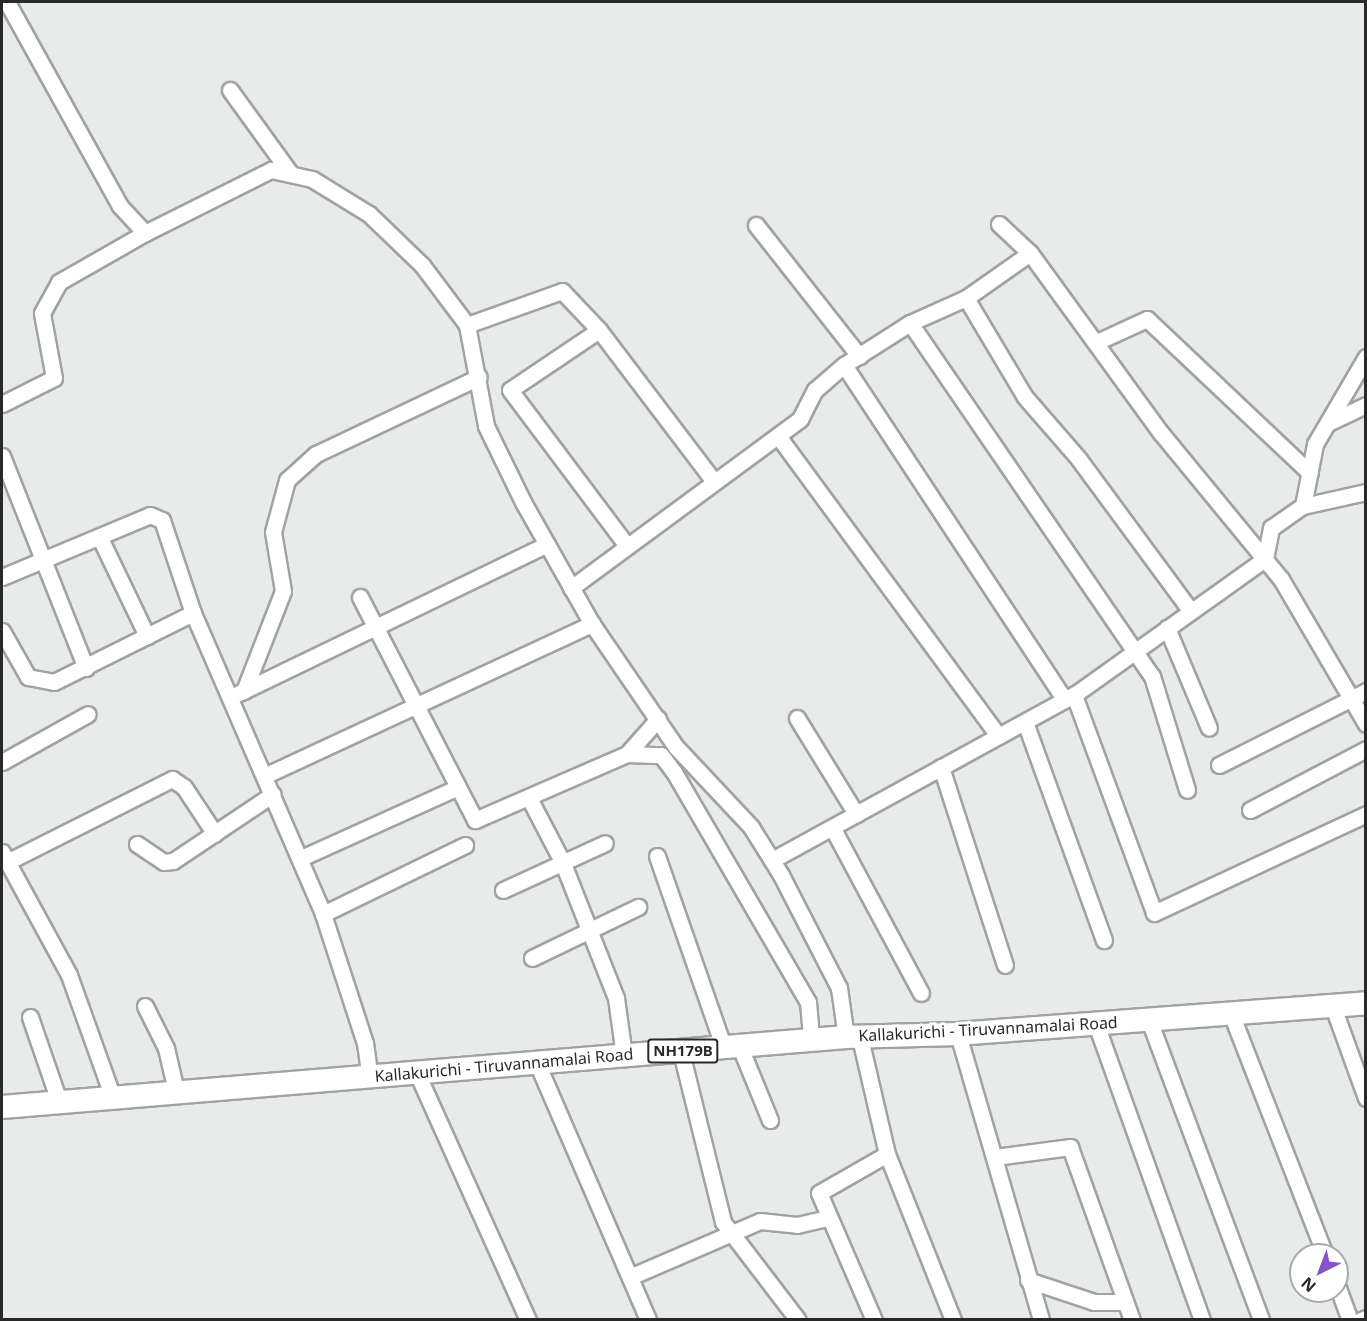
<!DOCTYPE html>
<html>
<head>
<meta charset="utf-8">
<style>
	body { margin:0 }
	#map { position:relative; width:1367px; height:1321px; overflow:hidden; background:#e7ebe9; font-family:"Noto Sans",sans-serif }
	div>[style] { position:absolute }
	.roads { filter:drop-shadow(2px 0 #a0a3a2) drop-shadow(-2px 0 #a0a3a2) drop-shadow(0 2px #a0a3a2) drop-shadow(0 -2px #a0a3a2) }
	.minor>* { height:15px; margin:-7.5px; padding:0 7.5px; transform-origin:7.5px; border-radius:7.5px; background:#fff }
	.highway>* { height:22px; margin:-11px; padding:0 11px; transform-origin:11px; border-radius:11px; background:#fff }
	span { translate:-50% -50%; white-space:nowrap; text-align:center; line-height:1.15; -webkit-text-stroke:6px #fff; paint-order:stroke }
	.shield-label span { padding:2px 4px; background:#fff; border:2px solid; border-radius:4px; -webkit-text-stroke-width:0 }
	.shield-label { font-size:15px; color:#282928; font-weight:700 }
	.street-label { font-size:16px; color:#282928 }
	.frame { position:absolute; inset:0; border:3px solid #282928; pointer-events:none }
	.north { position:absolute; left:1289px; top:1243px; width:60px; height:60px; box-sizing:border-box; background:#fff; border:2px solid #a9a9a9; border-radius:50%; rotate:222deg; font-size:16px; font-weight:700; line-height:24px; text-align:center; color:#282928 }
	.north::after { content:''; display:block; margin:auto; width:21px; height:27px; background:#8a52ca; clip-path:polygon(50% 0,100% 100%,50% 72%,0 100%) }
</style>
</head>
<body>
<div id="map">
	<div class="roads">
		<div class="minor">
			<i style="left:7px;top:2px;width:233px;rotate:61deg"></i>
			<i style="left:120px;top:206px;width:37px;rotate:47deg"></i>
			<i style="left:145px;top:233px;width:141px;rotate:-26.6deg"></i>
			<i style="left:271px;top:170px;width:42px;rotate:12.4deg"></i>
			<i style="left:312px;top:179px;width:67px;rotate:31.6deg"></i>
			<i style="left:369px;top:214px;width:74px;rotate:43.9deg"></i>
			<i style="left:422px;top:265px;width:75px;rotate:53.1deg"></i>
			<i style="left:467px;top:325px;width:103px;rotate:79.3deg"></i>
			<i style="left:486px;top:426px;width:85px;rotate:64deg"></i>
			<i style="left:523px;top:502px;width:140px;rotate:60.5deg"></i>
			<i style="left:592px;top:624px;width:149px;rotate:55.7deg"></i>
			<i style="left:676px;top:747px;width:110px;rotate:46.8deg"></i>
			<i style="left:751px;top:827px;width:57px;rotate:58deg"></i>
			<i style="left:781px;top:875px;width:127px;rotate:62.8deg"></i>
			<i style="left:839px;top:988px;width:49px;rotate:81.9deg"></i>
			<i style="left:230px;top:90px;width:102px;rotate:54.1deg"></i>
			<i style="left:999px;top:224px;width:42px;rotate:43.1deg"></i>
			<i style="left:1030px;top:253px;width:223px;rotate:54deg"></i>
			<i style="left:1161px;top:433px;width:189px;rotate:50.6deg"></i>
			<i style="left:1281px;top:579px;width:168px;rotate:59.6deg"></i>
			<i style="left:756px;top:225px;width:167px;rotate:51.8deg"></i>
			<i style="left:966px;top:298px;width:115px;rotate:59.2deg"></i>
			<i style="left:1025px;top:397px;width:81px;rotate:49deg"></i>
			<i style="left:1078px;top:458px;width:190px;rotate:53.6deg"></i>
			<i style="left:910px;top:323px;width:428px;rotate:55.6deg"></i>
			<i style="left:1152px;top:676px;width:119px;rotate:72.9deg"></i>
			<i style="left:467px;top:325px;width:101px;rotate:-19.7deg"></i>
			<i style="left:562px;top:291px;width:54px;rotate:46.5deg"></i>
			<i style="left:599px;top:330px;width:188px;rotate:52.8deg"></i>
			<i style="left:599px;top:330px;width:107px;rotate:146deg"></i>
			<i style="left:510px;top:390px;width:191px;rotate:53.1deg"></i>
			<i style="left:1099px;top:341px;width:53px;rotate:-24.6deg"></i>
			<i style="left:1147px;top:319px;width:224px;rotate:43.4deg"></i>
			<i style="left:844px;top:365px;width:401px;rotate:56.6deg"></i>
			<i style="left:2px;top:404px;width:58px;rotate:-26.6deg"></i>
			<i style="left:54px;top:378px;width:66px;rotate:-100.5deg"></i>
			<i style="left:42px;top:313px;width:35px;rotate:-61deg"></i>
			<i style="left:59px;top:282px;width:99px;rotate:-29.7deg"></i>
			<i style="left:1328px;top:423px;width:42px;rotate:-25.3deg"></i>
			<i style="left:778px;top:436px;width:372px;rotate:53.7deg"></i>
			<i style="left:2px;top:456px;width:228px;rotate:68.4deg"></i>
			<i style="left:1303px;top:506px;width:65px;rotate:-12.5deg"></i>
			<i style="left:100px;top:538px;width:109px;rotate:64.4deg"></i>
			<i style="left:2px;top:577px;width:160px;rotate:-22.7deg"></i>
			<i style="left:150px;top:515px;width:13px;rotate:23deg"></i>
			<i style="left:162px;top:520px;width:98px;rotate:71.6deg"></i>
			<i style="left:193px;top:613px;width:328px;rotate:66.6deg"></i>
			<i style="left:323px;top:914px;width:136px;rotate:72deg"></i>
			<i style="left:365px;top:1043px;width:34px;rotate:82deg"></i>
			<i style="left:571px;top:588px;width:285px;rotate:-36.4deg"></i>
			<i style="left:800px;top:419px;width:33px;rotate:-63deg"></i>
			<i style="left:815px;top:390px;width:38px;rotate:-41deg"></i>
			<i style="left:844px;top:365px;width:78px;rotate:-32.5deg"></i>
			<i style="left:910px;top:323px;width:61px;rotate:-24.1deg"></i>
			<i style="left:966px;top:298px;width:78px;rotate:-35.1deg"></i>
			<i style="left:360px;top:597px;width:251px;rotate:62.7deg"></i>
			<i style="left:475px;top:820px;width:166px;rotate:-23.5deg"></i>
			<i style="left:627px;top:754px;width:47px;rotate:-48.5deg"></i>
			<i style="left:1167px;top:628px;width:108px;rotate:67.2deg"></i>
			<i style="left:2px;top:631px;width:53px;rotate:60.5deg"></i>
			<i style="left:28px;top:677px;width:26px;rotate:11deg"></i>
			<i style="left:54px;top:682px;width:155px;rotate:-26.4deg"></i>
			<i style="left:244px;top:691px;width:107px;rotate:-68.7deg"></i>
			<i style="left:283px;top:591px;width:60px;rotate:-99.6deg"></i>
			<i style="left:273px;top:532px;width:54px;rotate:-74.9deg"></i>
			<i style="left:287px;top:480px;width:39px;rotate:-42deg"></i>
			<i style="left:316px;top:454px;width:180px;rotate:-25.3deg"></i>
			<i style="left:239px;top:693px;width:342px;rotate:-25.8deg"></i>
			<i style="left:1074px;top:695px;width:232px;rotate:69.8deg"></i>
			<i style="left:1154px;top:913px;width:234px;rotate:-25deg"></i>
			<i style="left:797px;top:718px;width:113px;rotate:58.4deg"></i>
			<i style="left:1025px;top:722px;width:232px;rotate:70.1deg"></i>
			<i style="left:627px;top:754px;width:34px;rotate:2deg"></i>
			<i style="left:661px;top:755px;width:21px;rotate:53deg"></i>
			<i style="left:674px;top:772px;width:266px;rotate:59.8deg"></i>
			<i style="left:808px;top:1002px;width:38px;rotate:85deg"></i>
			<i style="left:2px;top:762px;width:98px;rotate:-29.2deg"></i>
			<i style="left:1219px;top:765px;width:165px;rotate:-26.7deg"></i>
			<i style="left:941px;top:767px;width:208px;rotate:72.1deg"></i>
			<i style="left:264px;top:776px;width:362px;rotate:-24.9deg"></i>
			<i style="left:529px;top:798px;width:71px;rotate:62.4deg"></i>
			<i style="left:562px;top:861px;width:147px;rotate:68.5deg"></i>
			<i style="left:616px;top:998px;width:59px;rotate:82.1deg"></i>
			<i style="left:1250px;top:810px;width:131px;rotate:-27.7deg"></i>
			<i style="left:833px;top:829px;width:186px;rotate:61.8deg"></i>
			<i style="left:137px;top:844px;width:32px;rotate:34deg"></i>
			<i style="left:164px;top:862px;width:9px;rotate:-6deg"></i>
			<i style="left:173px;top:861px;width:120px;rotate:-33.8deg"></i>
			<i style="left:2px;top:852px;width:140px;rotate:61.4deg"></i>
			<i style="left:69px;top:975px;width:127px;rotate:70.3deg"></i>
			<i style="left:657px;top:856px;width:203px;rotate:70.8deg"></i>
			<i style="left:301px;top:858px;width:172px;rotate:-24.3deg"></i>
			<i style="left:772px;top:860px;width:344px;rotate:-28.7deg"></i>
			<i style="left:1074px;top:695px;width:234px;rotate:-35.5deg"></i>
			<i style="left:1265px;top:559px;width:32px;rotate:-79deg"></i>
			<i style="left:1271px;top:528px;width:39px;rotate:-35deg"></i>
			<i style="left:1303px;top:506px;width:63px;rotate:-79deg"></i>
			<i style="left:1315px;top:444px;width:101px;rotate:-59.6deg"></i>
			<i style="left:7px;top:862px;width:185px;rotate:-26.7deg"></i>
			<i style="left:172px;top:779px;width:14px;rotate:34deg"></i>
			<i style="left:184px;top:787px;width:56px;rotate:56.6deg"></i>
			<i style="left:503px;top:890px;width:112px;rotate:-24.7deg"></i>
			<i style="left:323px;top:914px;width:158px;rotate:-25.9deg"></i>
			<i style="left:532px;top:958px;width:118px;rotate:-25.7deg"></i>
			<i style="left:1332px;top:1004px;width:100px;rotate:70.1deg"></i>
			<i style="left:145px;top:1006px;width:47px;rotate:63.4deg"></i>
			<i style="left:166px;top:1048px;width:44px;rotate:76.9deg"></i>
			<i style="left:1230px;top:1011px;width:262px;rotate:68.7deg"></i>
			<i style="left:30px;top:1017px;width:89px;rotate:71deg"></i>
			<i style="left:1149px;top:1020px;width:320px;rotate:69.5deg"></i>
			<i style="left:1096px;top:1024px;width:314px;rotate:70.3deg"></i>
			<i style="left:958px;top:1034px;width:298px;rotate:73.8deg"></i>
			<i style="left:860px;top:1038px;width:119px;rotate:76.9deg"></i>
			<i style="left:887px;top:1154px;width:179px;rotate:68.3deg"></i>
			<i style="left:740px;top:1047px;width:79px;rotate:67.7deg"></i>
			<i style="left:681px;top:1052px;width:175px;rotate:76.1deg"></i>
			<i style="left:723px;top:1222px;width:123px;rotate:52.6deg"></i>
			<i style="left:537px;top:1063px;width:280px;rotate:66.6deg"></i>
			<i style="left:417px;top:1073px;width:271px;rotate:65.8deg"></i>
			<i style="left:995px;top:1157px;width:76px;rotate:-7.6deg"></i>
			<i style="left:1070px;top:1147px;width:184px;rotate:70.3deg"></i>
			<i style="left:632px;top:1276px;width:139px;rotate:-23.3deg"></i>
			<i style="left:760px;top:1221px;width:37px;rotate:6deg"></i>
			<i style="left:797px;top:1225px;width:31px;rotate:-13deg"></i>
			<i style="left:1028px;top:1280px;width:70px;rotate:18.4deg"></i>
			<i style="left:1094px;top:1302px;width:31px"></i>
			<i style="left:1337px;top:1285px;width:37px;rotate:70deg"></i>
			<i style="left:874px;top:1320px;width:138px;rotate:-113.4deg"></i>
			<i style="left:819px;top:1193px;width:78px;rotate:-29.8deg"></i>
			<i style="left:1361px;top:1320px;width:5px;rotate:-22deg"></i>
		</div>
		<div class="highway">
			<i style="left:2px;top:1107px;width:847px;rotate:-4.74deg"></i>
			<i style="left:846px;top:1037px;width:112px;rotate:-1.5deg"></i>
			<i style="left:958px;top:1034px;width:409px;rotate:-4.3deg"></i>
		</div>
	</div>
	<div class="shield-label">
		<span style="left:683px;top:1051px">NH179B</span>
	</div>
	<div class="street-label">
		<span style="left:988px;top:1029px;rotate:-3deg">Kallakurichi - Tiruvannamalai Road</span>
		<span style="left:504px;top:1065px;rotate:-5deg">Kallakurichi - Tiruvannamalai Road</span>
	</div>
	<div class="frame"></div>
	<div class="north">N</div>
</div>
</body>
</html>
